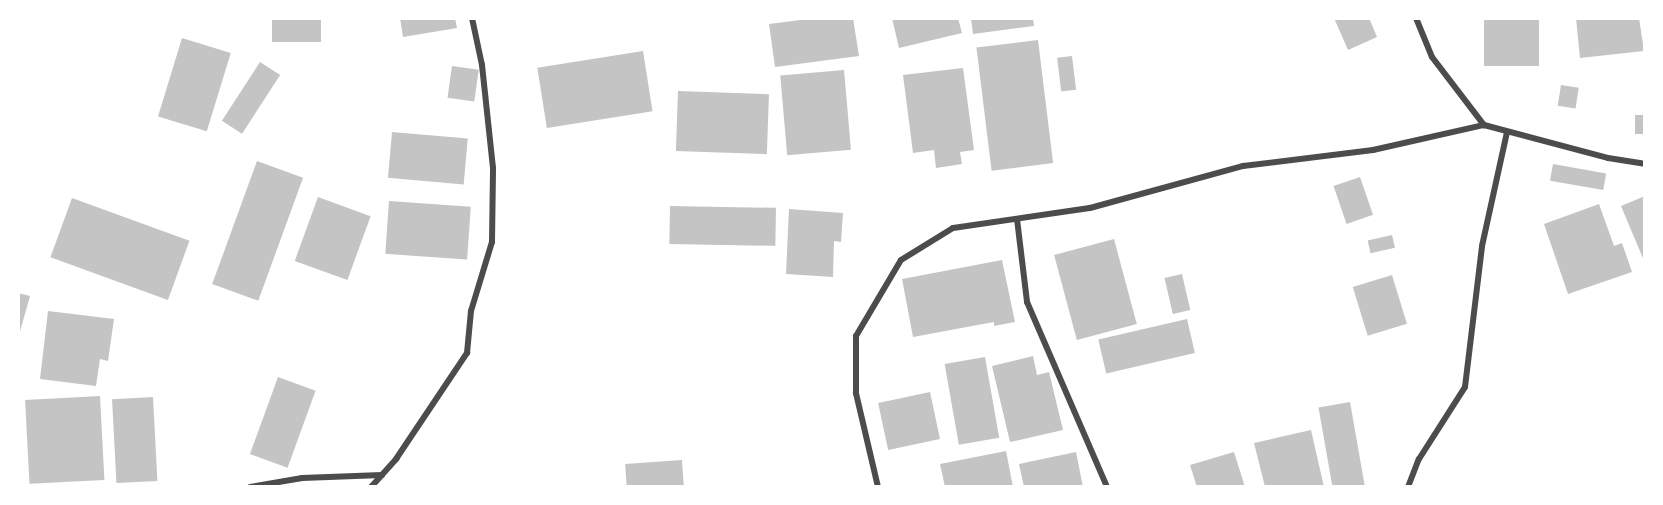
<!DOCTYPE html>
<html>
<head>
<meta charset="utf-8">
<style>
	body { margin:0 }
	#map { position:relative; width:1663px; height:505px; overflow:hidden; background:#fff; font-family:"Noto Sans",sans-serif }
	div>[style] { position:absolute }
	.building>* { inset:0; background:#c4c4c4; transform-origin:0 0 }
	.minor>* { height:6px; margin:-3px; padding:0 3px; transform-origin:3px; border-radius:3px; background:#4c4c4c }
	span { translate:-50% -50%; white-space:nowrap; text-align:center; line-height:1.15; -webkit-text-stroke:6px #fff; paint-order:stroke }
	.frame { position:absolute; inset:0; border:20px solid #fff; pointer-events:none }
</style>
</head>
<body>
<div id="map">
	<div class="building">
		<i style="left:272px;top:18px;width:49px;height:24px"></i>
		<i style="clip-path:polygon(400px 18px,455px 18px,457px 28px,403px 37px)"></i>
		<i style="clip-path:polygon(816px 18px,853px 18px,859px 56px,775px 67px,769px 24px)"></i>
		<i style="clip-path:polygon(892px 18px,958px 18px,962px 33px,899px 48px)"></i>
		<i style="clip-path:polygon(971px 18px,1033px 18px,1034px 26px,973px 34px)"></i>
		<i style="clip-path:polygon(1334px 18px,1369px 18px,1377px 37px,1348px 50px)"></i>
		<i style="left:1484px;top:18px;width:55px;height:48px"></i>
		<i style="clip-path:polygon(1576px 18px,1639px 18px,1644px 51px,1580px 58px)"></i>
		<i style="left:182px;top:38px;width:51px;height:82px;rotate:17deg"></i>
		<i style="left:1038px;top:40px;width:124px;height:62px;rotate:83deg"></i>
		<i style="left:643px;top:51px;width:61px;height:107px;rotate:81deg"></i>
		<i style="left:1072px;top:56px;width:34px;height:15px;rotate:83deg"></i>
		<i style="left:260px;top:62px;width:24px;height:70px;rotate:33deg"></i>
		<i style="left:452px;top:66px;width:27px;height:32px;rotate:8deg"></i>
		<i style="clip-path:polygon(963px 68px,974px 150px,960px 152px,962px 164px,936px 168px,934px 150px,913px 153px,903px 75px)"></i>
		<i style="left:844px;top:70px;width:80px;height:64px;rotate:85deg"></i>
		<i style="left:1561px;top:85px;width:18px;height:21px;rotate:9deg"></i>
		<i style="left:678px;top:91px;width:91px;height:60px;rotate:2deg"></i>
		<i style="left:1635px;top:115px;width:10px;height:19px"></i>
		<i style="left:392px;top:132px;width:76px;height:46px;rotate:5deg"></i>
		<i style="left:257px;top:161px;width:49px;height:131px;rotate:20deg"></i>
		<i style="left:1553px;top:164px;width:54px;height:17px;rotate:10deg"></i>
		<i style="left:1360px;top:177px;width:40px;height:28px;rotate:71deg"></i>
		<i style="clip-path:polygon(1645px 196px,1645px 263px,1621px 206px)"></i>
		<i style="left:318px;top:197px;width:56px;height:68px;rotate:20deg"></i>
		<i style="left:72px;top:198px;width:125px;height:63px;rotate:20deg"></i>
		<i style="left:389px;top:201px;width:82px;height:53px;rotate:4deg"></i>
		<i style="clip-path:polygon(1599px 204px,1614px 246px,1622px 243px,1632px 272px,1568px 294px,1544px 224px)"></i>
		<i style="left:670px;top:206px;width:106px;height:38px;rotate:1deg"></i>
		<i style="clip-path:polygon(789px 209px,843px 213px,841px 242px,834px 241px,833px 277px,786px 274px)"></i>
		<i style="left:1392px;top:235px;width:13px;height:25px;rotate:77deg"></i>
		<i style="left:1114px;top:239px;width:88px;height:62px;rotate:75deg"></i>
		<i style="clip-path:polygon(1002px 260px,1015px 322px,994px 326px,994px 322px,913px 337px,902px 279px)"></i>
		<i style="left:1182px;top:274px;width:37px;height:18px;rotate:77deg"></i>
		<i style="left:1392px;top:275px;width:51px;height:41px;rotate:73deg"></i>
		<i style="clip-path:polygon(18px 293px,30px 296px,19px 335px,18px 335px)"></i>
		<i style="clip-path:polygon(48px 311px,114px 319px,108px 361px,100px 359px,96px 386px,40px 379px)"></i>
		<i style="left:1187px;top:319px;width:35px;height:91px;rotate:77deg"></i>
		<i style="clip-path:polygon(1033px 356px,1037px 375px,1049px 372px,1063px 430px,1010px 442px,992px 366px)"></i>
		<i style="left:985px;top:357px;width:82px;height:41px;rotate:80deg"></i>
		<i style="left:278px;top:377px;width:40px;height:82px;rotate:20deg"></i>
		<i style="left:930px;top:392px;width:48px;height:53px;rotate:78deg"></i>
		<i style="left:100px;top:396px;width:84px;height:75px;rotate:87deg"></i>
		<i style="left:153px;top:397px;width:84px;height:41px;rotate:87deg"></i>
		<i style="left:1350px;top:402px;width:86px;height:32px;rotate:80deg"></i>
		<i style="clip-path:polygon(1311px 430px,1324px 487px,1265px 487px,1254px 443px)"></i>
		<i style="clip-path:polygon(1006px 451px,1013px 487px,945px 487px,940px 464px)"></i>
		<i style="clip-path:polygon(1076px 452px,1083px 487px,1024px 487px,1019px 464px)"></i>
		<i style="clip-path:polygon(1234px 452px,1245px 487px,1197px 487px,1190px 465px)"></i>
		<i style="left:682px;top:460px;width:27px;height:57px;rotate:86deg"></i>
	</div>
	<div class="minor">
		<i style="left:1416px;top:18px;width:42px;rotate:67.7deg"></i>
		<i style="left:1432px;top:57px;width:86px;rotate:52.6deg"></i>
		<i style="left:1484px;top:125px;width:128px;rotate:14.9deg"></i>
		<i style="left:1608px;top:158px;width:37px;rotate:9deg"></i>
		<i style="left:1017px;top:219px;width:84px;rotate:83.1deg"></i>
		<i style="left:1027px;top:302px;width:202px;rotate:66.6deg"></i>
		<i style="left:250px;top:487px;width:53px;rotate:-9.8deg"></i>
		<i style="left:302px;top:478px;width:80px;rotate:-2.1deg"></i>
		<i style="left:371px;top:487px;width:38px;rotate:-48deg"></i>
		<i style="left:396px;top:459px;width:128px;rotate:-56.2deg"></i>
		<i style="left:467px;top:353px;width:42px;rotate:-84.6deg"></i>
		<i style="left:471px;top:311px;width:72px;rotate:-73.1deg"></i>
		<i style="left:492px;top:242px;width:74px;rotate:-89.2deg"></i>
		<i style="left:493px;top:168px;width:104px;rotate:-96.1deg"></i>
		<i style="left:482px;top:65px;width:48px;rotate:-102deg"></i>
		<i style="left:878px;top:487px;width:97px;rotate:-103.2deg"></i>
		<i style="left:856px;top:393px;width:57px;rotate:-90deg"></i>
		<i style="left:856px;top:336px;width:88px;rotate:-59.4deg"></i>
		<i style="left:901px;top:260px;width:61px;rotate:-31.6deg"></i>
		<i style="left:953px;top:228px;width:138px;rotate:-8.3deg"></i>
		<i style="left:1090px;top:208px;width:159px;rotate:-15.4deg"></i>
		<i style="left:1243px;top:166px;width:131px;rotate:-7deg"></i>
		<i style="left:1373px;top:150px;width:114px;rotate:-12.7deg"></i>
		<i style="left:1408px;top:487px;width:30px;rotate:-69deg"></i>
		<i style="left:1419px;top:459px;width:85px;rotate:-57.4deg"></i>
		<i style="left:1465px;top:387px;width:142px;rotate:-83.1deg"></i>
		<i style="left:1482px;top:246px;width:117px;rotate:-77.6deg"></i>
	</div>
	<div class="frame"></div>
</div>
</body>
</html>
